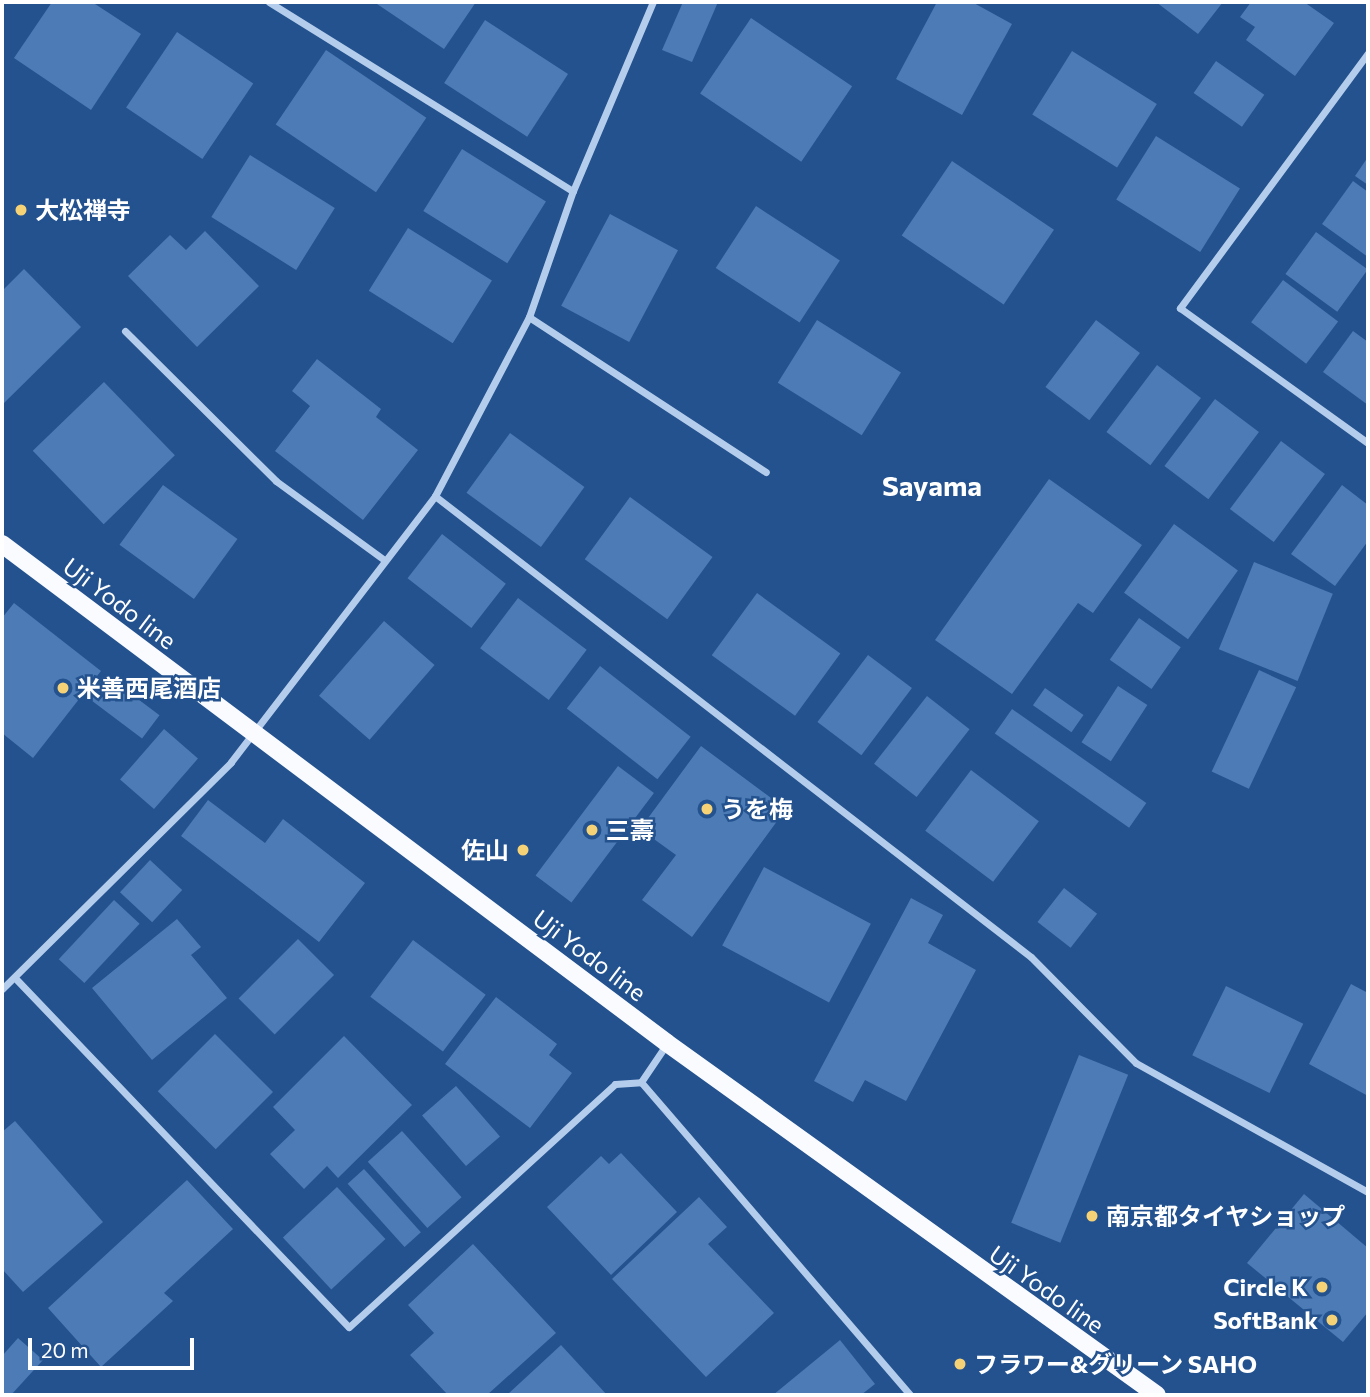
<!DOCTYPE html>
<html>
<head>
<meta charset="utf-8">
<style>
	body { margin:0 }
	#map { position:relative; width:1370px; height:1397px; overflow:hidden; background:#23528f; font-family:Commissioner,"Noto Sans JP",sans-serif }
	div>[style] { position:absolute }
	.building>* { inset:0; background:#4c7bb5; transform-origin:0 0 }
	.minor>* { height:7px; margin:-3.5px; padding:0 3.5px; transform-origin:3.5px; border-radius:3.5px; background:#b4cdec }
	.primary>* { height:18px; margin:-9px; padding:0 9px; transform-origin:9px; border-radius:9px; background:#f9fbff }
	.dots>* { width:19px; height:19px; translate:-50% -50%; box-sizing:border-box; border:4px solid #23528f; border-radius:50% }
	span { translate:-50% -50%; white-space:nowrap; text-align:center; line-height:1.15; -webkit-text-stroke:5px #23528f; paint-order:stroke }
	.poi-label { font-size:24px; color:#fff; font-weight:700 }
	.left { translate:0 -50%; text-align:left }
	.right { translate:-100% -50%; text-align:right }
	.street-label { font-size:24px; color:#fff }
	.quarter-label { font-size:28px; color:#fff; font-weight:700 }
	.frame { position:absolute; inset:0; border:4px solid #fff; pointer-events:none }
	.scale { position:absolute; left:28px; top:1338px; width:166px; height:32px; box-sizing:border-box; border:4px solid #fff; border-top:0; padding-left:9px; font-size:21px; line-height:24px; white-space:nowrap; color:#fff; -webkit-text-stroke:5px #23528f; paint-order:stroke }
</style>
</head>
<body>
<div id="map">
	<div class="building">
		<i style="clip-path:polygon(52px 2px,92px 2px,141px 34px,91px 110px,14px 58px)"></i>
		<i style="clip-path:polygon(374px 2px,476px 2px,444px 49px)"></i>
		<i style="clip-path:polygon(683px 2px,718px 2px,692px 62px,662px 50px)"></i>
		<i style="clip-path:polygon(937px 2px,972px 2px,1012px 24px,962px 115px,896px 79px)"></i>
		<i style="clip-path:polygon(1156px 2px,1223px 2px,1198px 34px)"></i>
		<i style="clip-path:polygon(1251px 2px,1304px 2px,1334px 23px,1295px 76px,1246px 40px,1255px 27px,1240px 17px)"></i>
		<i style="left:751px;top:18px;width:122px;height:91px;rotate:34deg"></i>
		<i style="left:485px;top:20px;width:99px;height:75px;rotate:33deg"></i>
		<i style="left:177px;top:32px;width:92px;height:91px;rotate:34deg"></i>
		<i style="left:326px;top:50px;width:121px;height:90px;rotate:34deg"></i>
		<i style="left:1072px;top:51px;width:100px;height:75px;rotate:32deg"></i>
		<i style="left:1216px;top:61px;width:59px;height:39px;rotate:35deg"></i>
		<i style="left:1156px;top:136px;width:99px;height:75px;rotate:32deg"></i>
		<i style="left:462px;top:149px;width:99px;height:73px;rotate:32deg"></i>
		<i style="left:250px;top:155px;width:100px;height:73px;rotate:32deg"></i>
		<i style="clip-path:polygon(1368px 157px,1368px 185px,1355px 176px)"></i>
		<i style="left:952px;top:161px;width:123px;height:90px;rotate:34deg"></i>
		<i style="clip-path:polygon(1353px 181px,1368px 192px,1368px 257px,1322px 224px)"></i>
		<i style="left:756px;top:206px;width:100px;height:74px;rotate:33deg"></i>
		<i style="left:610px;top:214px;width:77px;height:104px;rotate:28deg"></i>
		<i style="left:408px;top:228px;width:99px;height:74px;rotate:32deg"></i>
		<i style="clip-path:polygon(205px 231px,259px 286px,197px 347px,128px 276px,170px 235px,186px 250px)"></i>
		<i style="left:1316px;top:232px;width:64px;height:52px;rotate:36deg"></i>
		<i style="clip-path:polygon(24px 269px,81px 327px,2px 405px,2px 291px)"></i>
		<i style="left:1283px;top:280px;width:69px;height:53px;rotate:37deg"></i>
		<i style="left:817px;top:320px;width:99px;height:74px;rotate:32deg"></i>
		<i style="left:1096px;top:320px;width:55px;height:84px;rotate:37deg"></i>
		<i style="clip-path:polygon(1353px 331px,1368px 342px,1368px 405px,1323px 372px)"></i>
		<i style="clip-path:polygon(317px 359px,381px 409px,376px 417px,418px 450px,363px 520px,275px 451px,310px 406px,292px 391px)"></i>
		<i style="left:1157px;top:365px;width:55px;height:84px;rotate:37deg"></i>
		<i style="left:104px;top:382px;width:102px;height:99px;rotate:46deg"></i>
		<i style="left:1215px;top:399px;width:55px;height:84px;rotate:37deg"></i>
		<i style="left:510px;top:433px;width:92px;height:74px;rotate:36deg"></i>
		<i style="left:1281px;top:441px;width:55px;height:85px;rotate:37deg"></i>
		<i style="clip-path:polygon(1049px 479px,1142px 545px,1093px 613px,1078px 603px,1012px 694px,935px 640px)"></i>
		<i style="left:163px;top:485px;width:92px;height:74px;rotate:36deg"></i>
		<i style="clip-path:polygon(1342px 485px,1368px 505px,1368px 541px,1335px 586px,1291px 554px)"></i>
		<i style="left:630px;top:497px;width:102px;height:77px;rotate:36deg"></i>
		<i style="left:1174px;top:524px;width:79px;height:85px;rotate:36deg"></i>
		<i style="left:442px;top:534px;width:81px;height:56px;rotate:38deg"></i>
		<i style="left:1254px;top:562px;width:85px;height:94px;rotate:22deg"></i>
		<i style="left:757px;top:593px;width:103px;height:77px;rotate:36deg"></i>
		<i style="left:518px;top:598px;width:86px;height:63px;rotate:37deg"></i>
		<i style="clip-path:polygon(14px 603px,101px 671px,33px 758px,2px 733px,2px 618px)"></i>
		<i style="left:1139px;top:618px;width:51px;height:51px;rotate:35deg"></i>
		<i style="left:384px;top:621px;width:67px;height:99px;rotate:41deg"></i>
		<i style="left:868px;top:655px;width:55px;height:84px;rotate:37deg"></i>
		<i style="left:600px;top:666px;width:115px;height:54px;rotate:38deg"></i>
		<i style="left:1259px;top:670px;width:41px;height:112px;rotate:25deg"></i>
		<i style="left:106px;top:675px;width:67px;height:29px;rotate:37deg"></i>
		<i style="left:1118px;top:686px;width:35px;height:67px;rotate:33deg"></i>
		<i style="left:1045px;top:688px;width:47px;height:21px;rotate:35deg"></i>
		<i style="left:927px;top:696px;width:54px;height:86px;rotate:38deg"></i>
		<i style="left:1012px;top:709px;width:164px;height:30px;rotate:35deg"></i>
		<i style="left:164px;top:729px;width:45px;height:67px;rotate:41deg"></i>
		<i style="clip-path:polygon(701px 746px,786px 809px,692px 937px,642px 900px,676px 855px,640px 829px)"></i>
		<i style="left:618px;top:766px;width:45px;height:137px;rotate:37deg"></i>
		<i style="left:971px;top:770px;width:85px;height:76px;rotate:37deg"></i>
		<i style="clip-path:polygon(208px 800px,265px 843px,283px 819px,365px 883px,319px 942px,181px 836px)"></i>
		<i style="left:150px;top:860px;width:44px;height:44px;rotate:43deg"></i>
		<i style="left:764px;top:867px;width:121px;height:89px;rotate:28deg"></i>
		<i style="left:1064px;top:888px;width:42px;height:43px;rotate:38deg"></i>
		<i style="clip-path:polygon(911px 898px,943px 915px,928px 943px,976px 970px,906px 1101px,865px 1080px,853px 1102px,814px 1081px)"></i>
		<i style="left:114px;top:900px;width:35px;height:81px;rotate:43deg"></i>
		<i style="clip-path:polygon(177px 919px,201px 947px,191px 955px,227px 998px,152px 1060px,92px 988px)"></i>
		<i style="left:298px;top:939px;width:51px;height:84px;rotate:45deg"></i>
		<i style="left:413px;top:940px;width:91px;height:71px;rotate:37deg"></i>
		<i style="clip-path:polygon(1351px 984px,1368px 993px,1368px 1096px,1309px 1064px)"></i>
		<i style="left:1226px;top:986px;width:86px;height:77px;rotate:26deg"></i>
		<i style="clip-path:polygon(496px 997px,557px 1044px,549px 1055px,572px 1073px,530px 1128px,445px 1064px)"></i>
		<i style="left:215px;top:1034px;width:82px;height:81px;rotate:45deg"></i>
		<i style="clip-path:polygon(344px 1036px,412px 1105px,338px 1178px,327px 1166px,304px 1189px,270px 1154px,295px 1130px,273px 1107px)"></i>
		<i style="left:1079px;top:1055px;width:53px;height:181px;rotate:22deg"></i>
		<i style="left:456px;top:1086px;width:67px;height:45px;rotate:49deg"></i>
		<i style="clip-path:polygon(15px 1121px,103px 1222px,23px 1292px,2px 1269px,2px 1132px)"></i>
		<i style="left:402px;top:1131px;width:89px;height:46px;rotate:48deg"></i>
		<i style="clip-path:polygon(621px 1153px,677px 1212px,611px 1275px,547px 1207px,601px 1156px,609px 1164px)"></i>
		<i style="left:364px;top:1169px;width:85px;height:22px;rotate:48deg"></i>
		<i style="clip-path:polygon(187px 1180px,233px 1229px,164px 1293px,173px 1301px,101px 1367px,48px 1308px)"></i>
		<i style="left:337px;top:1187px;width:71px;height:74px;rotate:47deg"></i>
		<i style="clip-path:polygon(1304px 1194px,1368px 1248px,1368px 1312px,1343px 1342px,1247px 1263px)"></i>
		<i style="clip-path:polygon(699px 1197px,727px 1227px,708px 1244px,774px 1313px,706px 1377px,612px 1279px)"></i>
		<i style="clip-path:polygon(473px 1244px,556px 1333px,487px 1395px,448px 1395px,410px 1355px,434px 1333px,408px 1305px)"></i>
		<i style="clip-path:polygon(18px 1338px,43px 1360px,11px 1395px,2px 1395px,2px 1356px)"></i>
		<i style="clip-path:polygon(840px 1340px,875px 1384px,861px 1395px,773px 1395px)"></i>
		<i style="clip-path:polygon(561px 1345px,607px 1395px,507px 1395px)"></i>
	</div>
	<div class="minor">
		<i style="left:269px;top:2px;width:358px;rotate:31.9deg"></i>
		<i style="left:1368px;top:53px;width:317px;rotate:126.4deg"></i>
		<i style="left:1180px;top:308px;width:231px;rotate:35.7deg"></i>
		<i style="left:529px;top:317px;width:283px;rotate:33.2deg"></i>
		<i style="left:125px;top:331px;width:213px;rotate:44.8deg"></i>
		<i style="left:276px;top:481px;width:132px;rotate:36.1deg"></i>
		<i style="left:435px;top:496px;width:753px;rotate:37.72deg"></i>
		<i style="left:1031px;top:957px;width:149px;rotate:45.3deg"></i>
		<i style="left:1136px;top:1063px;width:265px;rotate:29.1deg"></i>
		<i style="left:17px;top:980px;width:480px;rotate:46.3deg"></i>
		<i style="left:349px;top:1327px;width:360px;rotate:-42.4deg"></i>
		<i style="left:615px;top:1084px;width:26px;rotate:-4deg"></i>
		<i style="left:641px;top:1082px;width:45px;rotate:-56deg"></i>
		<i style="left:2px;top:989px;width:322px;rotate:-44.7deg"></i>
		<i style="left:231px;top:762px;width:335px;rotate:-52.5deg"></i>
		<i style="left:435px;top:496px;width:202px;rotate:-62.3deg"></i>
		<i style="left:529px;top:317px;width:133px;rotate:-70.8deg"></i>
		<i style="left:573px;top:191px;width:205px;rotate:-67.1deg"></i>
		<i style="left:641px;top:1082px;width:413px;rotate:49.3deg"></i>
	</div>
	<div class="primary">
		<i style="left:2px;top:544px;width:831px;rotate:36.88deg"></i>
		<i style="left:667px;top:1043px;width:603px;rotate:35.69deg"></i>
	</div>
	<div class="dots">
		<i style="left:21px;top:210px;background:#f6d277"></i>
		<i style="left:63px;top:688px;background:#f6d277"></i>
		<i style="left:707px;top:809px;background:#f6d277"></i>
		<i style="left:592px;top:830px;background:#f6d277"></i>
		<i style="left:523px;top:850px;background:#f6d277"></i>
		<i style="left:1092px;top:1216px;background:#f6d277"></i>
		<i style="left:1322px;top:1287px;background:#f6d277"></i>
		<i style="left:1332px;top:1320px;background:#f6d277"></i>
		<i style="left:960px;top:1364px;background:#f6d277"></i>
	</div>
	<div class="poi-label">
		<span class="left" style="left:35px;top:210px">大松禅寺</span>
		<span class="left" style="left:77px;top:688px">米善西尾酒店</span>
		<span class="left" style="left:721px;top:809px">うを梅</span>
		<span class="left" style="left:606px;top:830px">三壽</span>
		<span class="right" style="left:509px;top:850px">佐山</span>
		<span class="left" style="left:1106px;top:1216px">南京都タイヤショップ</span>
		<span class="right" style="left:1308px;top:1287px">Circle K</span>
		<span class="right" style="left:1318px;top:1320px">SoftBank</span>
		<span class="left" style="left:974px;top:1364px">フラワー&amp;グリーン SAHO</span>
	</div>
	<div class="street-label">
		<span style="left:120px;top:603px;rotate:37deg">Uji Yodo line</span>
		<span style="left:590px;top:955px;rotate:37deg">Uji Yodo line</span>
		<span style="left:1047px;top:1289px;rotate:35deg">Uji Yodo line</span>
	</div>
	<div class="quarter-label">
		<span style="left:932px;top:485px">Sayama</span>
	</div>
	<div class="frame"></div>
	<div class="scale">20 m</div>
</div>
</body>
</html>
